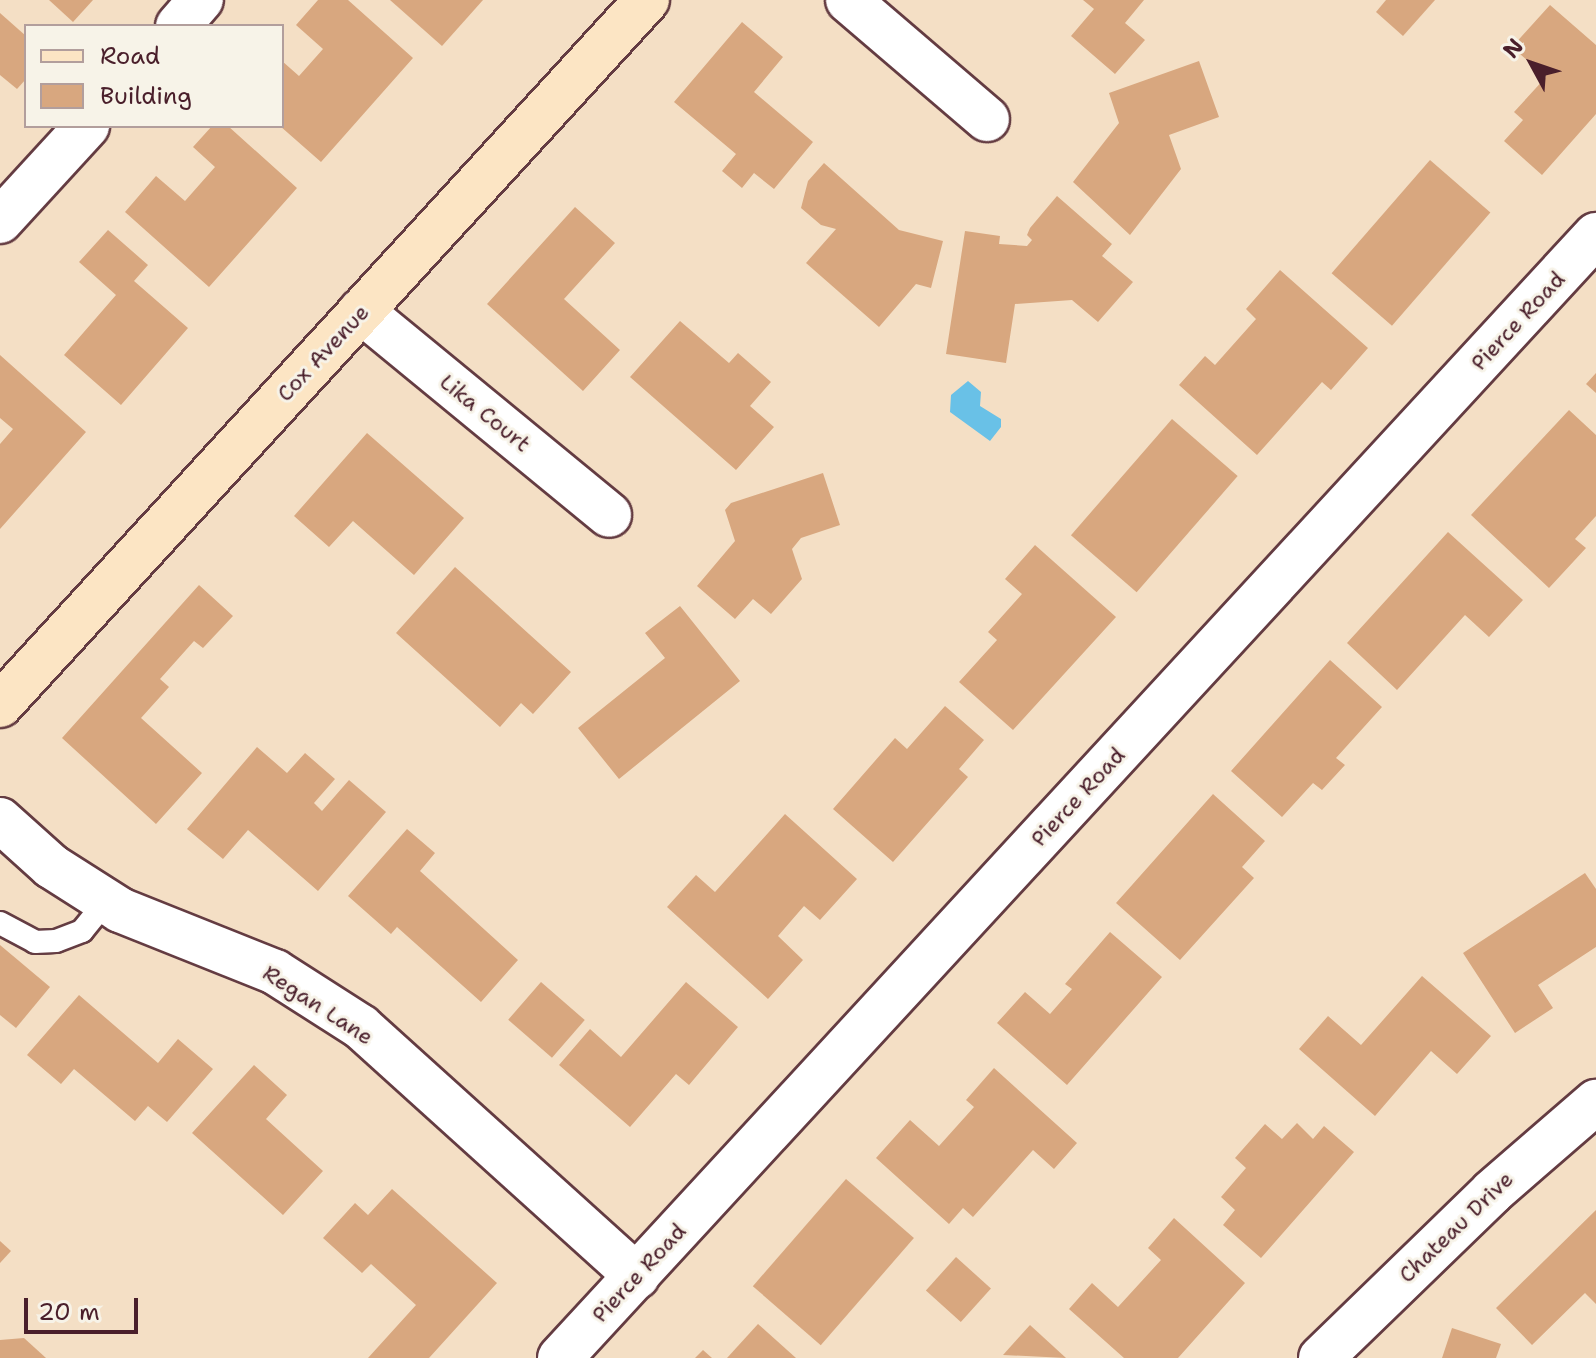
<!DOCTYPE html>
<html>
<head>
<meta charset="utf-8">
<style>
	body { margin:0 }
	#map { position:relative; width:1596px; height:1358px; overflow:hidden; background:#f4dfc5; font-family:"Shantell Sans",sans-serif }
	div>[style] { position:absolute }
	.water>* { inset:0; background:#69c1e7 }
	.building>* { inset:0; background:#d8a77f; transform-origin:0 0 }
	.roads { filter:drop-shadow(2px 0 #643c42) drop-shadow(-2px 0 #643c42) drop-shadow(0 2px #643c42) drop-shadow(0 -2px #643c42) }
	.service>* { height:22px; margin:-11px; padding:0 11px; transform-origin:11px; border-radius:11px; background:#fff }
	.minor>* { height:44px; margin:-22px; padding:0 22px; transform-origin:22px; border-radius:22px; background:#fff }
	.secondary>* { height:44px; margin:-22px; padding:0 22px; transform-origin:22px; border-radius:22px; background:#fce5c4 }
	span { translate:-50% -50%; white-space:nowrap; text-align:center; line-height:1.15; -webkit-text-stroke:6px #f7f3e8; paint-order:stroke }
	.street-label { font-size:22px; color:#4a1f2b }
	.legend { position:absolute; left:24px; top:24px; width:260px; height:104px; box-sizing:border-box; background:#f7f3e8; border:2px solid #b29e9c; margin:0; padding:10px 14px; list-style:none; font-size:24px; color:#4a1f2b }
	.legend li { display:flex; align-items:center; gap:16px; height:40px }
	.legend b { width:40px; border:2px solid #b29e9c }
	.north { position:absolute; left:1492px; top:24px; width:80px; height:80px; -webkit-text-stroke:6px #f7f3e8; paint-order:stroke; rotate:310deg; font-size:22px; font-weight:700; line-height:32px; text-align:center; color:#4a1f2b }
	.north::after { content:''; display:block; margin:auto; width:28px; height:36px; background:#4a1f2b; clip-path:polygon(50% 0,100% 100%,50% 72%,0 100%) }
	.scale { position:absolute; left:24px; top:1298px; width:114px; height:36px; box-sizing:border-box; border:4px solid #4a1f2b; border-top:0; padding-left:10px; font-size:24px; line-height:28px; white-space:nowrap; color:#4a1f2b; -webkit-text-stroke:6px #f7f3e8; paint-order:stroke }
</style>
</head>
<body>
<div id="map">
	<div class="water">
		<i style="clip-path:polygon(968px 381px,981px 392px,980px 406px,1001px 419px,1001px 427px,990px 441px,950px 412px,951px 395px)"></i>
	</div>
	<div class="building">
		<i style="clip-path:polygon(49px 0,93px 0,73px 22px)"></i>
		<i style="clip-path:polygon(318px 0,348px 0,413px 58px,321px 162px,280px 126px,282px 61px,299px 76px,323px 49px,296px 25px)"></i>
		<i style="clip-path:polygon(390px 0,483px 0,442px 46px)"></i>
		<i style="clip-path:polygon(1083px 0,1144px 0,1125px 23px,1145px 40px,1115px 74px,1071px 36px,1094px 9px)"></i>
		<i style="clip-path:polygon(1386px 0,1435px 0,1403px 36px,1376px 12px)"></i>
		<i style="clip-path:polygon(1550px 5px,1596px 45px,1596px 114px,1542px 175px,1504px 141px,1523px 120px,1514px 112px,1546px 77px,1512px 47px)"></i>
		<i style="clip-path:polygon(0 13px,26px 36px,26px 79px,17px 89px,0 75px)"></i>
		<i style="clip-path:polygon(742px 22px,783px 57px,754px 92px,813px 142px,774px 189px,754px 173px,742px 188px,722px 171px,736px 154px,674px 102px)"></i>
		<i style="clip-path:polygon(1199px 61px,1219px 117px,1169px 135px,1181px 169px,1130px 235px,1073px 182px,1119px 123px,1109px 93px)"></i>
		<i style="clip-path:polygon(212px 126px,228px 126px,297px 188px,209px 287px,125px 212px,156px 176px,185px 201px,215px 167px,193px 147px)"></i>
		<i style="left:1430px;top:160px;width:80px;height:150px;rotate:41deg"></i>
		<i style="clip-path:polygon(824px 163px,899px 230px,943px 241px,931px 288px,916px 284px,879px 327px,806px 263px,836px 229px,821px 225px,801px 208px,808px 181px)"></i>
		<i style="clip-path:polygon(1057px 196px,1112px 244px,1102px 256px,1133px 282px,1098px 322px,1072px 300px,1015px 304px,1006px 363px,946px 354px,965px 231px,1000px 236px,999px 244px,1027px 246px,1032px 240px,1027px 235px,1030px 228px)"></i>
		<i style="clip-path:polygon(575px 207px,615px 243px,564px 299px,620px 350px,583px 391px,487px 304px)"></i>
		<i style="clip-path:polygon(108px 230px,148px 265px,134px 281px,188px 328px,121px 405px,64px 355px,116px 295px,79px 262px)"></i>
		<i style="clip-path:polygon(1280px 270px,1368px 348px,1331px 390px,1322px 382px,1257px 455px,1179px 385px,1205px 356px,1215px 365px,1256px 319px,1246px 309px)"></i>
		<i style="clip-path:polygon(680px 321px,729px 363px,738px 353px,771px 382px,750px 406px,774px 427px,736px 470px,630px 377px)"></i>
		<i style="clip-path:polygon(0 355px,86px 432px,0 529px,0 444px,13px 429px,0 418px)"></i>
		<i style="clip-path:polygon(1596px 373px,1596px 393px,1586px 384px)"></i>
		<i style="clip-path:polygon(1569px 410px,1596px 435px,1596px 516px,1575px 539px,1586px 548px,1549px 588px,1471px 515px)"></i>
		<i style="left:1172px;top:419px;width:87px;height:154px;rotate:41deg"></i>
		<i style="clip-path:polygon(367px 433px,464px 518px,414px 575px,353px 521px,329px 547px,294px 516px)"></i>
		<i style="clip-path:polygon(823px 473px,840px 525px,801px 538px,792px 549px,802px 579px,771px 614px,753px 599px,735px 619px,697px 586px,735px 541px,725px 510px,731px 503px)"></i>
		<i style="clip-path:polygon(1448px 532px,1523px 600px,1489px 637px,1465px 615px,1397px 690px,1347px 643px)"></i>
		<i style="clip-path:polygon(1035px 545px,1116px 617px,1013px 730px,959px 682px,997px 640px,988px 632px,1022px 594px,1005px 579px)"></i>
		<i style="clip-path:polygon(455px 567px,571px 672px,533px 714px,521px 703px,500px 727px,396px 633px)"></i>
		<i style="clip-path:polygon(199px 585px,233px 616px,203px 648px,194px 641px,160px 679px,169px 687px,141px 718px,202px 773px,156px 824px,62px 738px)"></i>
		<i style="clip-path:polygon(680px 606px,740px 681px,619px 779px,578px 728px,665px 658px,645px 633px)"></i>
		<i style="clip-path:polygon(1330px 660px,1382px 707px,1336px 758px,1345px 765px,1322px 790px,1313px 783px,1282px 817px,1231px 771px)"></i>
		<i style="clip-path:polygon(945px 706px,984px 740px,959px 769px,968px 777px,893px 862px,833px 809px,895px 738px,907px 749px)"></i>
		<i style="clip-path:polygon(257px 747px,287px 773px,305px 753px,335px 779px,314px 803px,322px 811px,349px 780px,386px 812px,318px 891px,248px 830px,223px 859px,187px 829px)"></i>
		<i style="clip-path:polygon(1213px 794px,1265px 841px,1242px 867px,1254px 878px,1180px 960px,1116px 903px)"></i>
		<i style="clip-path:polygon(785px 814px,857px 879px,820px 920px,804px 906px,778px 936px,803px 960px,768px 999px,667px 907px,696px 875px,715px 892px)"></i>
		<i style="clip-path:polygon(407px 829px,435px 853px,420px 871px,518px 960px,481px 1002px,397px 927px,391px 934px,348px 896px)"></i>
		<i style="clip-path:polygon(1585px 873px,1596px 889px,1596px 947px,1538px 985px,1553px 1008px,1515px 1033px,1463px 953px)"></i>
		<i style="clip-path:polygon(1110px 932px,1162px 977px,1067px 1085px,997px 1023px,1025px 992px,1050px 1014px,1072px 989px,1065px 984px)"></i>
		<i style="clip-path:polygon(0 945px,50px 987px,16px 1028px,0 1015px)"></i>
		<i style="clip-path:polygon(1422px 976px,1491px 1036px,1457px 1074px,1431px 1051px,1375px 1116px,1299px 1049px,1328px 1016px,1361px 1045px)"></i>
		<i style="left:541px;top:982px;width:58px;height:50px;rotate:41deg"></i>
		<i style="clip-path:polygon(686px 982px,738px 1027px,689px 1085px,676px 1074px,630px 1127px,559px 1065px,590px 1029px,621px 1057px)"></i>
		<i style="clip-path:polygon(79px 995px,158px 1063px,178px 1039px,213px 1069px,167px 1122px,148px 1106px,135px 1121px,74px 1069px,61px 1084px,27px 1055px)"></i>
		<i style="clip-path:polygon(254px 1065px,287px 1095px,266px 1119px,323px 1171px,283px 1215px,192px 1133px)"></i>
		<i style="clip-path:polygon(994px 1068px,1077px 1143px,1054px 1169px,1033px 1150px,973px 1217px,963px 1208px,949px 1224px,876px 1158px,910px 1120px,939px 1146px,974px 1107px,966px 1100px)"></i>
		<i style="clip-path:polygon(1297px 1123px,1313px 1139px,1324px 1126px,1354px 1152px,1261px 1258px,1223px 1225px,1235px 1210px,1221px 1197px,1246px 1168px,1235px 1158px,1265px 1124px,1282px 1139px)"></i>
		<i style="left:846px;top:1179px;width:90px;height:142px;rotate:41deg"></i>
		<i style="clip-path:polygon(392px 1189px,497px 1283px,429px 1358px,368px 1358px,416px 1305px,371px 1264px,362px 1273px,323px 1238px,355px 1203px,368px 1215px)"></i>
		<i style="clip-path:polygon(1596px 1210px,1596px 1304px,1585px 1293px,1532px 1345px,1496px 1308px)"></i>
		<i style="clip-path:polygon(1174px 1218px,1245px 1283px,1178px 1358px,1124px 1358px,1069px 1309px,1092px 1283px,1118px 1307px,1161px 1260px,1148px 1248px)"></i>
		<i style="clip-path:polygon(0 1241px,11px 1251px,0 1263px)"></i>
		<i style="left:956px;top:1257px;width:47px;height:45px;rotate:42deg"></i>
		<i style="clip-path:polygon(758px 1324px,796px 1358px,727px 1358px)"></i>
		<i style="clip-path:polygon(1030px 1325px,1066px 1358px,1003px 1355px)"></i>
		<i style="clip-path:polygon(1452px 1328px,1501px 1344px,1496px 1358px,1442px 1358px)"></i>
		<i style="clip-path:polygon(24px 1338px,46px 1358px,0 1358px,0 1340px)"></i>
		<i style="clip-path:polygon(703px 1350px,712px 1358px,695px 1358px)"></i>
	</div>
	<div class="roads">
		<div class="service">
			<i style="left:0;top:923px;width:40px;rotate:28deg"></i>
			<i style="left:35px;top:942px;width:21px;rotate:-3deg"></i>
			<i style="left:56px;top:941px;width:28px;rotate:-21deg"></i>
			<i style="left:82px;top:931px;width:38px;rotate:-51deg"></i>
		</div>
		<div class="minor">
			<i style="left:848px;top:0;width:183px;rotate:40.6deg"></i>
			<i style="left:178px;top:26px;width:35px;rotate:-49deg"></i>
			<i style="left:0;top:221px;width:129px;rotate:-47.5deg"></i>
			<i style="left:361px;top:311px;width:321px;rotate:39.4deg"></i>
			<i style="left:0;top:820px;width:69px;rotate:42deg"></i>
			<i style="left:51px;top:866px;width:82px;rotate:32.5deg"></i>
			<i style="left:120px;top:910px;width:167px;rotate:21.8deg"></i>
			<i style="left:275px;top:972px;width:102px;rotate:32.6deg"></i>
			<i style="left:361px;top:1027px;width:372px;rotate:42.1deg"></i>
			<i style="left:560px;top:1358px;width:1528px;rotate:-47.31deg"></i>
			<i style="left:1321px;top:1358px;width:238px;rotate:-44.1deg"></i>
			<i style="left:1492px;top:1192px;width:138px;rotate:-40.9deg"></i>
		</div>
		<div class="secondary">
			<i style="left:0;top:705px;width:957px;rotate:-47.46deg"></i>
		</div>
	</div>
	<div class="street-label">
		<span style="left:1518px;top:321px;rotate:-47deg">Pierce Road</span>
		<span style="left:323px;top:353px;rotate:-47deg">Cox Avenue</span>
		<span style="left:485px;top:413px;rotate:39deg">Lika Court</span>
		<span style="left:1078px;top:797px;rotate:-47deg">Pierce Road</span>
		<span style="left:318px;top:1005px;rotate:33deg">Regan Lane</span>
		<span style="left:1456px;top:1227px;rotate:-44deg">Chateau Drive</span>
		<span style="left:639px;top:1273px;rotate:-47deg">Pierce Road</span>
	</div>
	<ul class="legend">
	<li><b style="height:10px;background:#fce5c4"></b>Road</li>
	<li><b style="height:22px;background:#d8a77f"></b>Building</li>
	</ul>
	<div class="north">N</div>
	<div class="scale">20 m</div>
</div>
</body>
</html>
